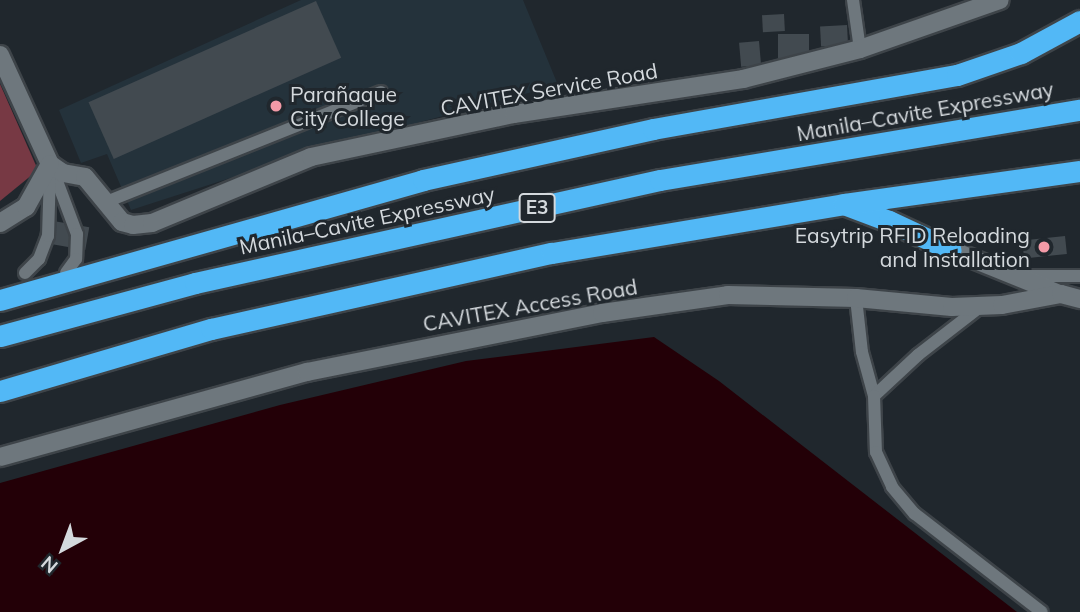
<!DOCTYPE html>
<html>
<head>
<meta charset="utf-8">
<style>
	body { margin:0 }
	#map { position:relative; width:1080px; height:612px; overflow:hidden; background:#20272d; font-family:Mulish,sans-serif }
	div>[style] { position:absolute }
	.built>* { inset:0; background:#24323b }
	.forest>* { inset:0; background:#773944 }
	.water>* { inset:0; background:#230007 }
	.building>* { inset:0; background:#424a50; transform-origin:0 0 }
	.roads { filter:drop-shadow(2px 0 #3e4449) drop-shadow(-2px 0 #3e4449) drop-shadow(0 2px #3e4449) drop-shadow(0 -2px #3e4449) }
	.lane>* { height:12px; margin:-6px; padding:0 6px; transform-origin:6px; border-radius:6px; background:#6e777d }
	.street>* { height:18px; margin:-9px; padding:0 9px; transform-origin:9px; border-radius:9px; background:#6e777d }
	.highway>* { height:21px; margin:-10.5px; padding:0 10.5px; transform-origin:10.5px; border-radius:10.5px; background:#52b8f6 }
	.dots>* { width:19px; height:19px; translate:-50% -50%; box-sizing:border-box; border:4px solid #20272d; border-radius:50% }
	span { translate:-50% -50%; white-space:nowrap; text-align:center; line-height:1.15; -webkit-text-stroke:6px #20272d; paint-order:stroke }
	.shield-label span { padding:2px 5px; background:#20272d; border:2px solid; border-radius:5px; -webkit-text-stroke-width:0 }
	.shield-label { font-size:19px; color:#d4d9dd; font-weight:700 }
	.street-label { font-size:21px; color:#d4d9dd }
	.poi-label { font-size:21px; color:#d4d9dd }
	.left { translate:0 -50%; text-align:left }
	.right { translate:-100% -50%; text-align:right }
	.north { position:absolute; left:28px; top:514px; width:70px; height:70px; -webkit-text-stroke:5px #20272d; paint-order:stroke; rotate:221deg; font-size:19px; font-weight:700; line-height:28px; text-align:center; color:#d4d9dd }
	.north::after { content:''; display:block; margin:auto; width:24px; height:32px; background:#d4d9dd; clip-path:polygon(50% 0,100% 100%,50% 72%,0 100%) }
</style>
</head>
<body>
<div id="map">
	<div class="built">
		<i style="clip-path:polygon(301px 0,523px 0,558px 85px,320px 149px,131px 210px,107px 154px,81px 163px,59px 110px)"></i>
	</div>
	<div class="forest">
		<i style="clip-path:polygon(0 84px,38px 170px,0 201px)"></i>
	</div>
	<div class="water">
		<i style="clip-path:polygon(654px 337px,719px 381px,1017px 612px,0 612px,0 483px,280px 405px,466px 361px)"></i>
	</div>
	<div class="building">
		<i style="left:316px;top:1px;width:62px;height:249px;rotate:66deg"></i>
		<i style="left:784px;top:14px;width:17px;height:22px;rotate:87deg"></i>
		<i style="left:847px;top:25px;width:20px;height:27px;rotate:87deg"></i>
		<i style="left:778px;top:34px;width:31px;height:24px"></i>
		<i style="left:759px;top:41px;width:24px;height:20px;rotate:85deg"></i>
		<i style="left:42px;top:219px;width:48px;height:23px;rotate:10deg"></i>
		<i style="left:1065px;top:236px;width:18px;height:43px;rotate:84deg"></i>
	</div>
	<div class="roads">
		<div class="lane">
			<i style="left:853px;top:0;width:49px;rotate:81.9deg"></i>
			<i style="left:51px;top:165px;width:74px;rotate:69.4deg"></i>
			<i style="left:77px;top:234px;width:25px;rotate:92deg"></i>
			<i style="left:76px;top:259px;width:17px;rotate:126deg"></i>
			<i style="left:106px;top:202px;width:296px;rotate:-21.8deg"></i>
			<i style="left:25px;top:273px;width:20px;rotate:-45deg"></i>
			<i style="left:39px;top:259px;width:25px;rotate:-69deg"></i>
			<i style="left:48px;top:236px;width:64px;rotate:-88.2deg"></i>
			<i style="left:1022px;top:276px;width:58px"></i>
			<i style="left:856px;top:298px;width:54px;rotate:83.7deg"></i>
			<i style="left:862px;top:352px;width:46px;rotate:74.7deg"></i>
			<i style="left:980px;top:307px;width:78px;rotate:142.3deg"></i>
			<i style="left:918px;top:355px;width:60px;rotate:137deg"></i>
			<i style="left:874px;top:396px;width:56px;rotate:88deg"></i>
			<i style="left:876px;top:452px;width:38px;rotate:65deg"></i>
			<i style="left:892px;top:487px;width:35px;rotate:50deg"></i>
			<i style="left:915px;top:514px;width:160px;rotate:37.7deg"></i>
		</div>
		<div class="street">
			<i style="left:0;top:55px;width:120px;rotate:65.4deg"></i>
			<i style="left:50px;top:164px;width:16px;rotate:35deg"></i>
			<i style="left:63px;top:173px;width:22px;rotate:10deg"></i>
			<i style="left:85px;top:177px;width:58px;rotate:50.6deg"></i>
			<i style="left:122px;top:222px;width:11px;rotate:15deg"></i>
			<i style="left:133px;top:225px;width:19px;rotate:-6deg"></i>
			<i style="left:152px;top:223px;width:172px;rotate:-22.5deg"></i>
			<i style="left:311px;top:157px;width:208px;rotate:-12deg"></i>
			<i style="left:514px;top:114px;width:232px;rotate:-8.7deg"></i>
			<i style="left:743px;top:79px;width:121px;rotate:-14.4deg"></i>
			<i style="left:860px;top:49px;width:148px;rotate:-19.3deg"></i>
			<i style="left:0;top:223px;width:31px;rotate:-32deg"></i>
			<i style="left:26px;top:207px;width:49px;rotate:-60.8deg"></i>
			<i style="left:951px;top:250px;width:114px;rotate:22.1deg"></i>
			<i style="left:0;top:457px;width:319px;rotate:-15.5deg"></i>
			<i style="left:307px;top:372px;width:301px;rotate:-11.3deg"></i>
			<i style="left:602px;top:313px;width:127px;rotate:-8.1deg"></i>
			<i style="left:728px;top:295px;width:128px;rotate:1.3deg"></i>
			<i style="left:856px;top:298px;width:96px;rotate:5.4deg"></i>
			<i style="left:952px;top:307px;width:50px;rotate:-2.3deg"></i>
			<i style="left:1002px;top:305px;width:60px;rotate:-10.6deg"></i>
			<i style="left:1061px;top:294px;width:20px;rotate:15deg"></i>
		</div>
		<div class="highway">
			<i style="left:846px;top:205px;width:46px;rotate:20.4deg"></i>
			<i style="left:889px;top:221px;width:68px;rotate:25.1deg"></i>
			<i style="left:0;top:300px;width:440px;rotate:-15.8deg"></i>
			<i style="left:423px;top:180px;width:236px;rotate:-12.5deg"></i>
			<i style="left:653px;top:129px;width:309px;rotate:-10.1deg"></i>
			<i style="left:957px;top:75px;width:68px;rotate:-19deg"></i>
			<i style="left:1021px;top:53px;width:67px;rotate:-28.5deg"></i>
			<i style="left:0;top:336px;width:202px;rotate:-15.2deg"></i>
			<i style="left:195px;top:283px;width:476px;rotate:-12.5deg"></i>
			<i style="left:660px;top:180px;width:426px;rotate:-9.5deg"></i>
			<i style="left:0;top:391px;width:220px;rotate:-16.4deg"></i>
			<i style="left:211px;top:329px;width:349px;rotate:-12.6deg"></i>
			<i style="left:552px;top:253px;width:296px;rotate:-9.5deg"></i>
			<i style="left:844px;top:204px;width:238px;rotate:-8deg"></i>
		</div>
	</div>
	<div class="dots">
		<i style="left:276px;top:106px;background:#f39aa7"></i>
		<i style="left:1044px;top:247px;background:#f39aa7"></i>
	</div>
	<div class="shield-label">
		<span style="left:537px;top:208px">E3</span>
	</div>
	<div class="street-label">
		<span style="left:549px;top:89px;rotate:-10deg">CAVITEX Service Road</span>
		<span style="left:925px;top:111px;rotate:-10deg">Manila–Cavite Expressway</span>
		<span style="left:367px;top:220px;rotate:-12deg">Manila–Cavite Expressway</span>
		<span style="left:530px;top:305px;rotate:-10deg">CAVITEX Access Road</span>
	</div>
	<div class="poi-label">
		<span class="left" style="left:290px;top:106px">Parañaque<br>City College</span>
		<span class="right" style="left:1030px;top:247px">Easytrip RFID Reloading<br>and Installation</span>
	</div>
	<div class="north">N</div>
</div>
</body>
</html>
